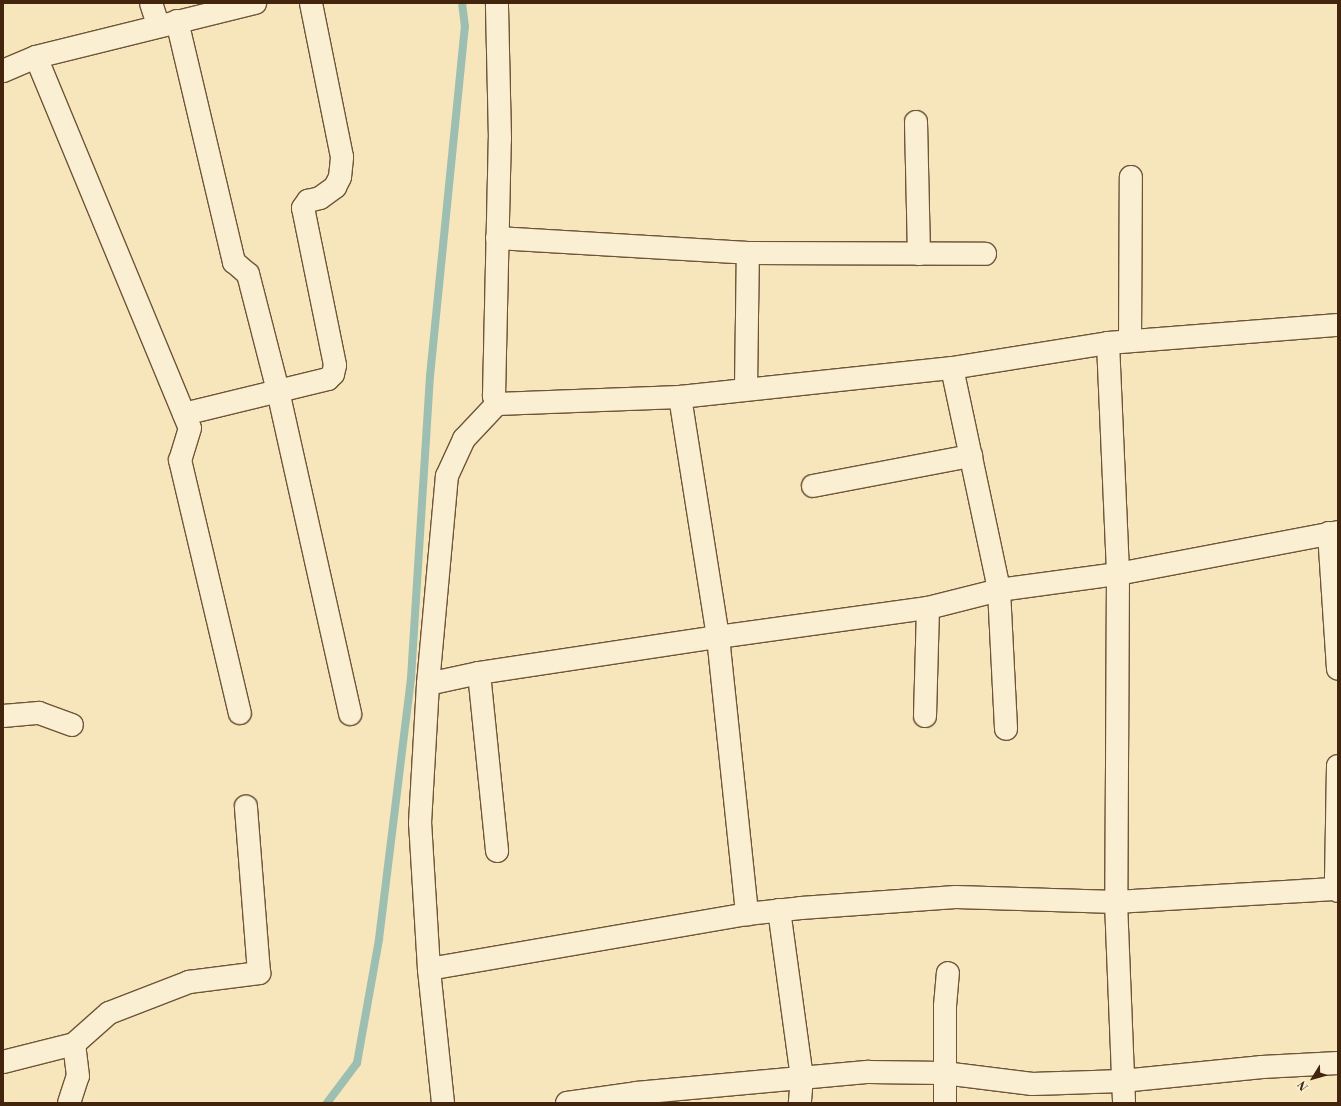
<!DOCTYPE html>
<html>
<head>
<meta charset="utf-8">
<style>
	body { margin:0 }
	#map { position:relative; width:1341px; height:1106px; overflow:hidden; background:#f7e6bb; font-family:"Libre Bodoni",serif }
	div>[style] { position:absolute }
	.stream>* { height:8px; margin:-4px; padding:0 4px; transform-origin:4px; border-radius:4px; background:#9dbfb2 }
	.roads { filter:drop-shadow(1px 0 #6f5538) drop-shadow(-1px 0 #6f5538) drop-shadow(0 1px #6f5538) drop-shadow(0 -1px #6f5538) }
	.minor>* { height:22px; margin:-11px; padding:0 11px; transform-origin:11px; border-radius:11px; background:#faefd3 }
	span { translate:-50% -50%; white-space:nowrap; text-align:center; line-height:1.15; -webkit-text-stroke:3.5px #faefd3; paint-order:stroke }
	.frame { position:absolute; inset:0; border:4px solid #42250c; pointer-events:none }
	.north { position:absolute; left:1293px; top:1058px; width:40px; height:40px; -webkit-text-stroke:3px #faefd3; paint-order:stroke; rotate:233deg; font-size:11px; font-weight:700; line-height:16px; text-align:center; color:#42250c }
	.north::after { content:''; display:block; margin:auto; width:14px; height:18px; background:#42250c; clip-path:polygon(50% 0,100% 100%,50% 72%,0 100%) }
</style>
</head>
<body>
<div id="map">
	<div class="stream">
		<i style="left:327px;top:1103px;width:50px;rotate:-53.1deg"></i>
		<i style="left:357px;top:1063px;width:126px;rotate:-79.9deg"></i>
		<i style="left:379px;top:939px;width:263px;rotate:-83deg"></i>
		<i style="left:411px;top:678px;width:303px;rotate:-86.4deg"></i>
		<i style="left:430px;top:376px;width:351px;rotate:-84.3deg"></i>
		<i style="left:465px;top:27px;width:24px;rotate:-97deg"></i>
	</div>
	<div class="roads">
		<div class="minor">
			<i style="left:151px;top:3px;width:23px;rotate:72deg"></i>
			<i style="left:177px;top:21px;width:248px;rotate:76.7deg"></i>
			<i style="left:234px;top:262px;width:18px;rotate:41deg"></i>
			<i style="left:248px;top:274px;width:121px;rotate:75.6deg"></i>
			<i style="left:278px;top:391px;width:331px;rotate:77.4deg"></i>
			<i style="left:36px;top:57px;width:402px;rotate:67.5deg"></i>
			<i style="left:190px;top:428px;width:34px;rotate:107deg"></i>
			<i style="left:180px;top:460px;width:260px;rotate:76.7deg"></i>
			<i style="left:3px;top:71px;width:36px;rotate:-23deg"></i>
			<i style="left:36px;top:57px;width:226px;rotate:-13.9deg"></i>
			<i style="left:916px;top:122px;width:132px;rotate:88.7deg"></i>
			<i style="left:497px;top:238px;width:251px;rotate:3.4deg"></i>
			<i style="left:748px;top:253px;width:237px;rotate:0.2deg"></i>
			<i style="left:1130px;top:341px;width:164px;rotate:-89.7deg"></i>
			<i style="left:1108px;top:343px;width:231px;rotate:87.5deg"></i>
			<i style="left:1118px;top:574px;width:328px;rotate:90.3deg"></i>
			<i style="left:1116px;top:902px;width:201px;rotate:87.7deg"></i>
			<i style="left:952px;top:368px;width:227px;rotate:78deg"></i>
			<i style="left:999px;top:590px;width:139px;rotate:87.1deg"></i>
			<i style="left:746px;top:388px;width:135px;rotate:-89.2deg"></i>
			<i style="left:680px;top:397px;width:243px;rotate:81deg"></i>
			<i style="left:718px;top:637px;width:279px;rotate:84deg"></i>
			<i style="left:497px;top:404px;width:183px;rotate:-2.2deg"></i>
			<i style="left:680px;top:397px;width:274px;rotate:-6.1deg"></i>
			<i style="left:952px;top:368px;width:158px;rotate:-9.1deg"></i>
			<i style="left:1108px;top:343px;width:231px;rotate:-4.5deg"></i>
			<i style="left:497px;top:404px;width:9px;rotate:-111deg"></i>
			<i style="left:494px;top:396px;width:257px;rotate:-88.7deg"></i>
			<i style="left:500px;top:139px;width:136px;rotate:-91.3deg"></i>
			<i style="left:184px;top:414px;width:148px;rotate:-13.7deg"></i>
			<i style="left:328px;top:379px;width:7px;rotate:-45deg"></i>
			<i style="left:333px;top:374px;width:9px;rotate:-77deg"></i>
			<i style="left:335px;top:365px;width:160px;rotate:-101.5deg"></i>
			<i style="left:303px;top:208px;width:9px;rotate:-54deg"></i>
			<i style="left:308px;top:201px;width:12px;rotate:-14deg"></i>
			<i style="left:320px;top:198px;width:19px;rotate:-36deg"></i>
			<i style="left:335px;top:187px;width:11px;rotate:-63deg"></i>
			<i style="left:340px;top:177px;width:20px;rotate:-84deg"></i>
			<i style="left:342px;top:157px;width:157px;rotate:-101.4deg"></i>
			<i style="left:813px;top:486px;width:161px;rotate:-10.8deg"></i>
			<i style="left:1329px;top:533px;width:136px;rotate:86.2deg"></i>
			<i style="left:479px;top:673px;width:179px;rotate:84.2deg"></i>
			<i style="left:428px;top:684px;width:52px;rotate:-12.2deg"></i>
			<i style="left:479px;top:673px;width:242px;rotate:-8.6deg"></i>
			<i style="left:718px;top:637px;width:212px;rotate:-7.9deg"></i>
			<i style="left:928px;top:608px;width:73px;rotate:-14.2deg"></i>
			<i style="left:999px;top:590px;width:120px;rotate:-7.7deg"></i>
			<i style="left:1118px;top:574px;width:224px;rotate:-10.8deg"></i>
			<i style="left:3px;top:716px;width:36px;rotate:-5deg"></i>
			<i style="left:39px;top:713px;width:35px;rotate:20deg"></i>
			<i style="left:925px;top:716px;width:108px;rotate:-88.4deg"></i>
			<i style="left:1338px;top:766px;width:110px;rotate:91deg"></i>
			<i style="left:1336px;top:876px;width:15px;rotate:82deg"></i>
			<i style="left:779px;top:910px;width:170px;rotate:82.2deg"></i>
			<i style="left:802px;top:1078px;width:25px;rotate:95deg"></i>
			<i style="left:429px;top:969px;width:323px;rotate:-9.8deg"></i>
			<i style="left:747px;top:914px;width:54px;rotate:-6.3deg"></i>
			<i style="left:801px;top:908px;width:155px;rotate:-4.1deg"></i>
			<i style="left:956px;top:897px;width:160px;rotate:1.8deg"></i>
			<i style="left:1116px;top:902px;width:222px;rotate:-3.4deg"></i>
			<i style="left:3px;top:1062px;width:73px;rotate:-14.2deg"></i>
			<i style="left:74px;top:1044px;width:47px;rotate:-41.5deg"></i>
			<i style="left:109px;top:1013px;width:86px;rotate:-21.2deg"></i>
			<i style="left:189px;top:982px;width:71px;rotate:-7.3deg"></i>
			<i style="left:259px;top:973px;width:167px;rotate:-94.5deg"></i>
			<i style="left:69px;top:1103px;width:28px;rotate:-72deg"></i>
			<i style="left:78px;top:1076px;width:32px;rotate:-97deg"></i>
			<i style="left:443px;top:1103px;width:135px;rotate:-96deg"></i>
			<i style="left:429px;top:969px;width:146px;rotate:-93.5deg"></i>
			<i style="left:420px;top:823px;width:139px;rotate:-86.7deg"></i>
			<i style="left:428px;top:684px;width:209px;rotate:-84.8deg"></i>
			<i style="left:447px;top:476px;width:41px;rotate:-65.3deg"></i>
			<i style="left:464px;top:439px;width:48px;rotate:-46.7deg"></i>
			<i style="left:567px;top:1103px;width:70px;rotate:-8.2deg"></i>
			<i style="left:636px;top:1093px;width:234px;rotate:-5.2deg"></i>
			<i style="left:869px;top:1072px;width:75px;rotate:0.8deg"></i>
			<i style="left:944px;top:1073px;width:89px;rotate:7.1deg"></i>
			<i style="left:1032px;top:1084px;width:90px;rotate:-1.9deg"></i>
			<i style="left:1122px;top:1081px;width:141px;rotate:-5.7deg"></i>
			<i style="left:1262px;top:1067px;width:76px;rotate:-3deg"></i>
			<i style="left:945px;top:1103px;width:97px;rotate:-90deg"></i>
			<i style="left:945px;top:1006px;width:33px;rotate:-85deg"></i>
		</div>
	</div>
	<div class="frame"></div>
	<div class="north">N</div>
</div>
</body>
</html>
